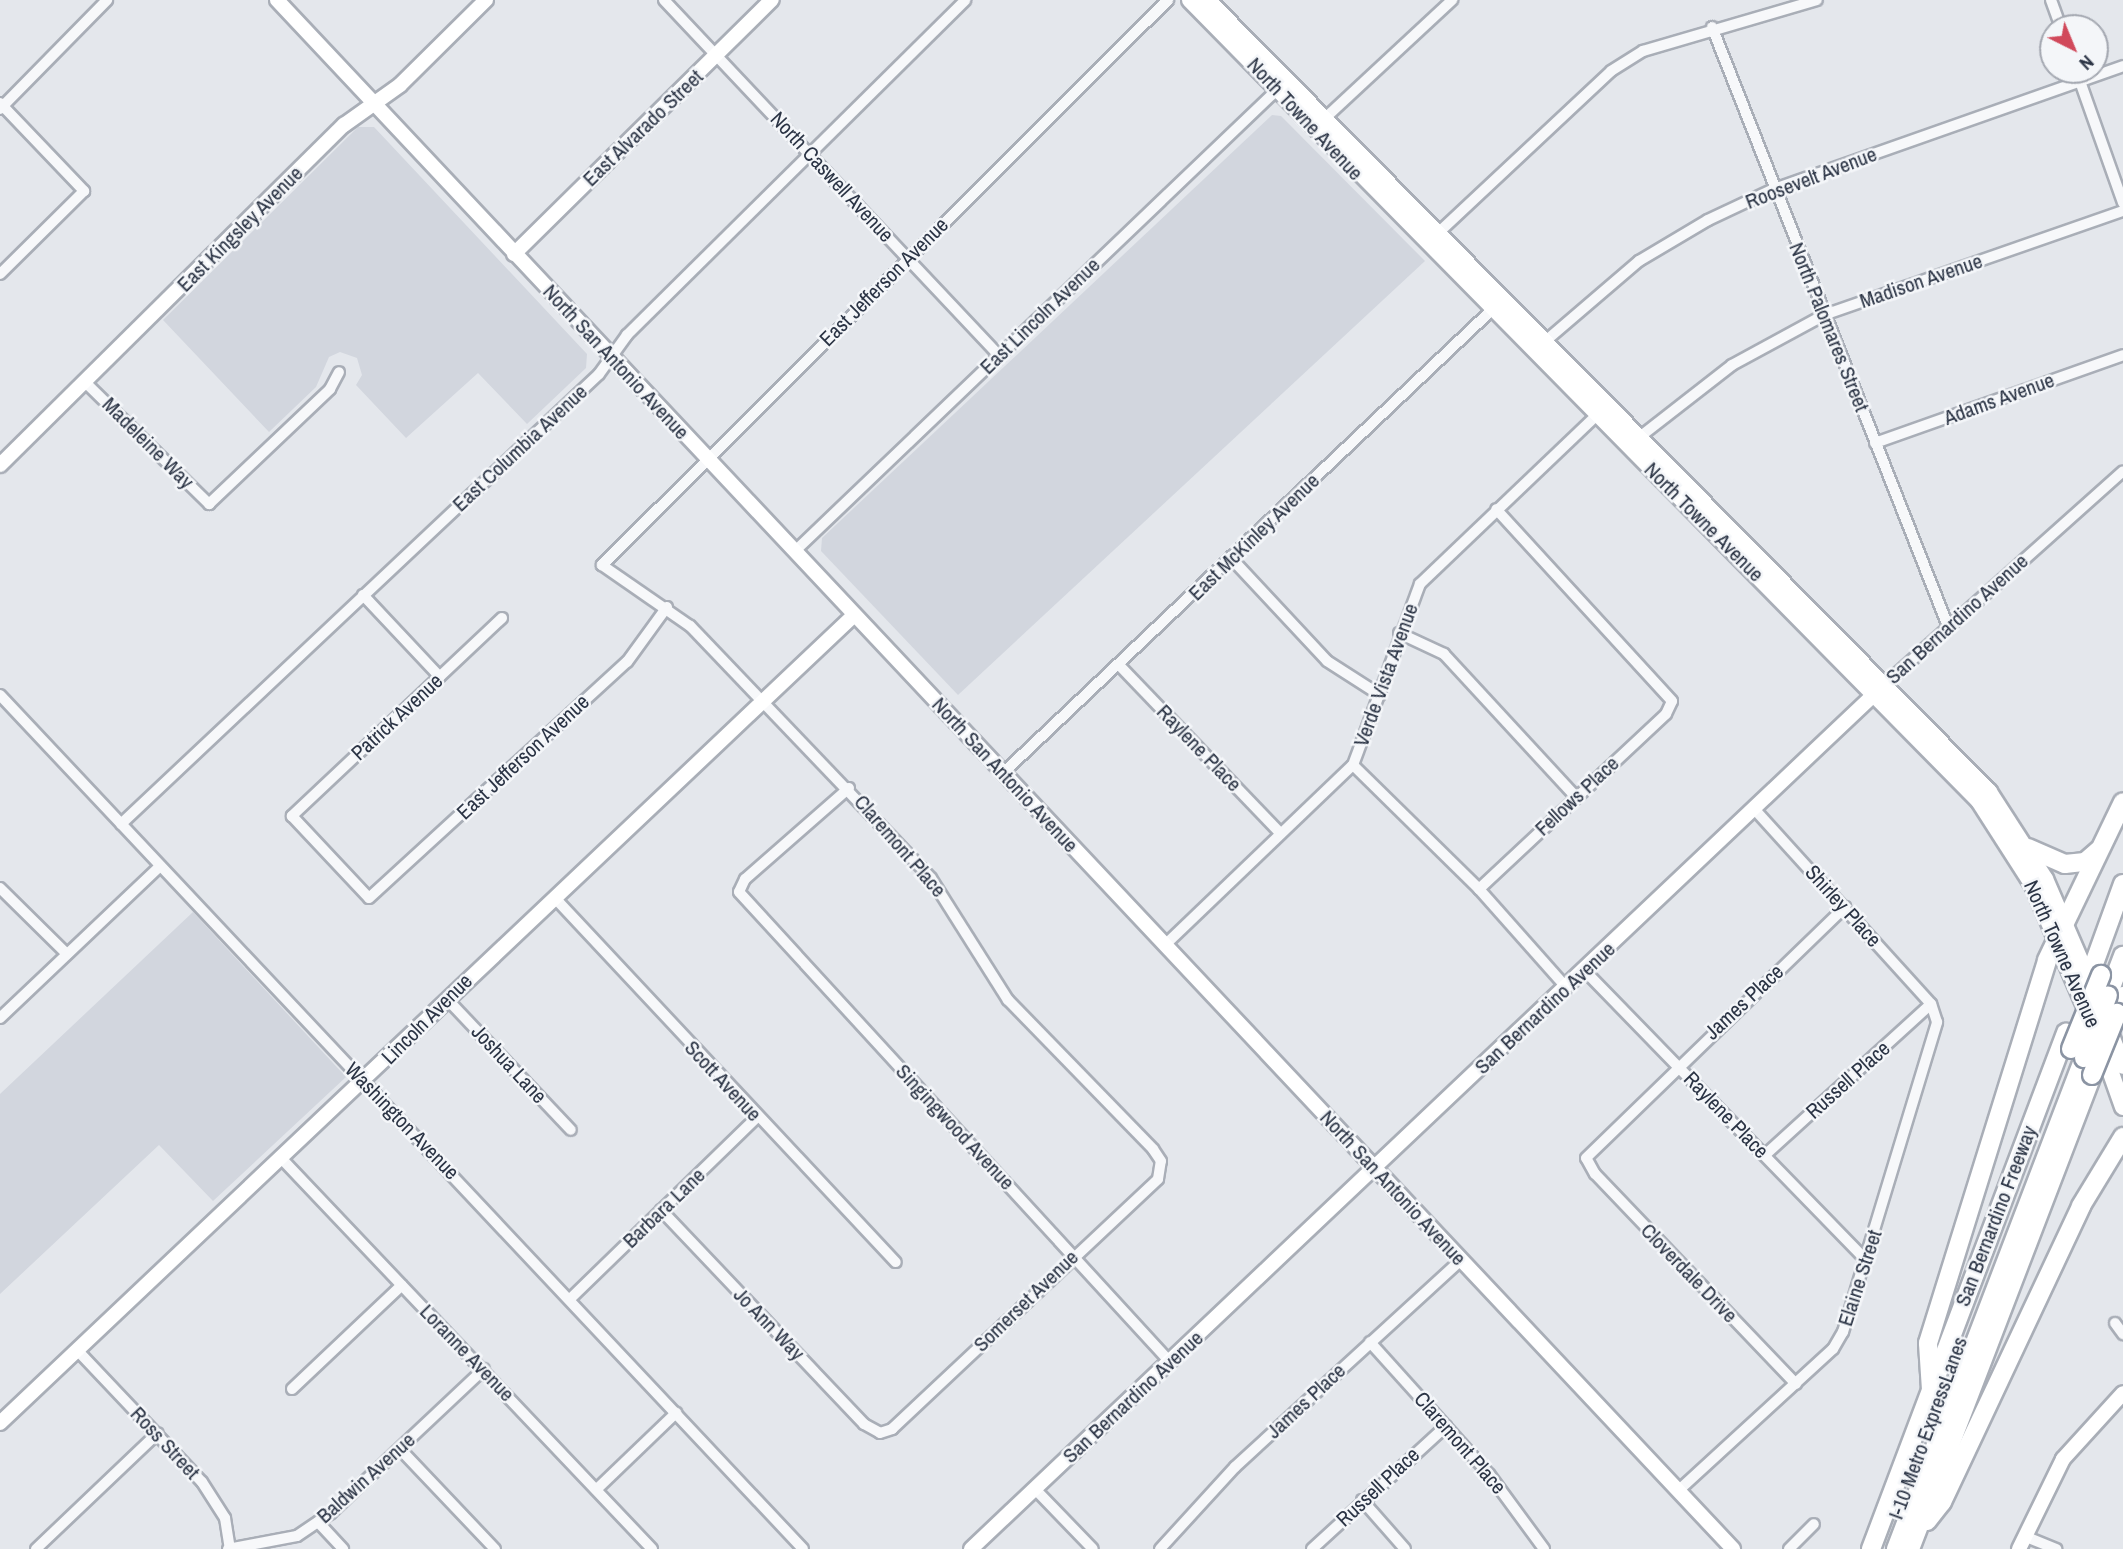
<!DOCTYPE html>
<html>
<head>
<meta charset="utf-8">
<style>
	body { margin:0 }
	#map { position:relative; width:2123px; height:1549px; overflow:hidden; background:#e4e7ec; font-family:"Archivo Narrow",sans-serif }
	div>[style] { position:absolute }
	.built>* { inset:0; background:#d2d6de }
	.roads { filter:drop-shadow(2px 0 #a9aeb7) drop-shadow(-2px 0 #a9aeb7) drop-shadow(0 2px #a9aeb7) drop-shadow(0 -2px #a9aeb7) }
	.street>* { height:10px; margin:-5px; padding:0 5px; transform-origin:5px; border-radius:5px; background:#f7f8fa }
	.secondary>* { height:14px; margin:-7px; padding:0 7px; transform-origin:7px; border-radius:7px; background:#fff }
	.primary>* { height:16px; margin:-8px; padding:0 8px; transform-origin:8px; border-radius:8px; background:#fff }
	.highway>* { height:18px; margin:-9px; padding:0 9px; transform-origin:9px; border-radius:9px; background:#fff }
	.bridges { filter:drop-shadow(2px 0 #8b94a3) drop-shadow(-2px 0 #8b94a3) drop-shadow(0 2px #8b94a3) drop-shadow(0 -2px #8b94a3) }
	.highway-bridge>* { height:18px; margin:-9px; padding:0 9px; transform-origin:9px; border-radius:9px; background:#fff }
	span { translate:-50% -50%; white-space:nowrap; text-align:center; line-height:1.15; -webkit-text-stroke:5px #f4f6f9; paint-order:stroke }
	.street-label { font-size:21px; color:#2b3445 }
	.north { position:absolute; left:2039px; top:14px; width:70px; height:70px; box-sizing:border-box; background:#f4f6f9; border:2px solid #a4a8b1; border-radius:50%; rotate:137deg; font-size:19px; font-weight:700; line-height:28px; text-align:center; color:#2b3445 }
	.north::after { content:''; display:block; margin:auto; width:24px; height:32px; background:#d1495b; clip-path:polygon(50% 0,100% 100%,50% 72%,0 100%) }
</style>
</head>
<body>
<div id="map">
	<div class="built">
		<i style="clip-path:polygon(1272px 115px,1281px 116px,1425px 261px,958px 695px,821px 551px,822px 538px)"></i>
		<i style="clip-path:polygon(358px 127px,374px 127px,587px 354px,586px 368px,527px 424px,478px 373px,406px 438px,356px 385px,362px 375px,357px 358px,340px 352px,329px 357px,316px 387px,269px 432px,163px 320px)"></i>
		<i style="clip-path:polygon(193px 912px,346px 1077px,213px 1201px,159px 1145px,0 1294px,0 1094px)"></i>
	</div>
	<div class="roads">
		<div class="street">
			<i style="left:664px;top:0;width:489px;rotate:46.7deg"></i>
			<i style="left:2051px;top:0;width:30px;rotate:70deg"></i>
			<i style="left:1712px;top:27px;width:644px;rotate:68.5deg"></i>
			<i style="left:2076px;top:70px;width:141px;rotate:70.5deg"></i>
			<i style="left:0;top:103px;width:122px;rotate:46.3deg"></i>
			<i style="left:84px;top:191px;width:118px;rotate:135.3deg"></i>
			<i style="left:0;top:109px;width:153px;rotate:-45.5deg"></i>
			<i style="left:1322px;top:121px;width:178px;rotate:-42.9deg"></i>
			<i style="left:1437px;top:234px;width:238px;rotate:-43.1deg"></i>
			<i style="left:1611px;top:71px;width:38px;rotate:-32deg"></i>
			<i style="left:1643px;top:51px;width:181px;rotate:-16.3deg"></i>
			<i style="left:1542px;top:344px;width:128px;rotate:-40.6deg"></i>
			<i style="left:1639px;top:261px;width:80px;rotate:-30.7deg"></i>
			<i style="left:1708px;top:220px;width:73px;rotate:-25.2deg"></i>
			<i style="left:1774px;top:189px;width:370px;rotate:-19.4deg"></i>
			<i style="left:86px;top:383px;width:173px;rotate:44.5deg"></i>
			<i style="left:209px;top:504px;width:167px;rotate:-43.5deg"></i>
			<i style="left:330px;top:389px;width:19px;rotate:-62deg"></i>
			<i style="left:1637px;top:439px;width:120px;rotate:-37.9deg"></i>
			<i style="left:1732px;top:365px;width:105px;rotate:-28.5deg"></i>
			<i style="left:1824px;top:315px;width:317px;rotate:-19.2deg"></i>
			<i style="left:1875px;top:443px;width:263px;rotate:-19.5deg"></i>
			<i style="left:794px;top:552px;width:674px;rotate:-43.74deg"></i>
			<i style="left:1232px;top:559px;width:139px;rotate:47deg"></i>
			<i style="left:1327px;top:661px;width:63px;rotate:32.7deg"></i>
			<i style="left:363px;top:595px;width:112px;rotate:46.8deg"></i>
			<i style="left:502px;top:618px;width:289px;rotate:136.7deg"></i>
			<i style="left:292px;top:816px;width:112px;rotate:46.8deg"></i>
			<i style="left:369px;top:898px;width:350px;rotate:-42.5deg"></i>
			<i style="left:627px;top:662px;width:68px;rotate:-54deg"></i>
			<i style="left:1399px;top:633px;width:50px;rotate:25deg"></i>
			<i style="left:1444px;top:654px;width:193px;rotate:47.3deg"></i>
			<i style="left:1119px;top:665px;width:231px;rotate:46.2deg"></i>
			<i style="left:1885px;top:684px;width:319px;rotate:-41.8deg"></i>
			<i style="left:0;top:695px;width:1172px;rotate:46.76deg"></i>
			<i style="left:1353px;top:765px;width:177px;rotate:44.5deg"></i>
			<i style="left:1479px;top:889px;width:132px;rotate:48.4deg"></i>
			<i style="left:1003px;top:773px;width:680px;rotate:-43.45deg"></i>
			<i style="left:849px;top:788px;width:138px;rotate:138.8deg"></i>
			<i style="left:745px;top:879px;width:14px;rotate:115deg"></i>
			<i style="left:739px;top:892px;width:638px;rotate:47.48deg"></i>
			<i style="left:121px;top:824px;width:656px;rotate:-43.27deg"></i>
			<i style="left:599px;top:374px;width:48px;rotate:-54.3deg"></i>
			<i style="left:627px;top:335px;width:476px;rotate:-44.7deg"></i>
			<i style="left:0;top:888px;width:94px;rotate:44.6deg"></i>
			<i style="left:1479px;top:889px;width:256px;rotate:-43.1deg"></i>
			<i style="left:1666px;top:714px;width:14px;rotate:-65deg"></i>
			<i style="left:1672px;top:701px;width:260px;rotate:-132.5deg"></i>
			<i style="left:554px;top:897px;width:500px;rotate:46.9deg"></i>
			<i style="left:1165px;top:945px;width:260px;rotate:-43.8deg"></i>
			<i style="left:1353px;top:765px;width:193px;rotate:-69.7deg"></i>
			<i style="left:1420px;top:584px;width:250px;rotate:-43.7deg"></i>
			<i style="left:1585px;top:971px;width:403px;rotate:45.8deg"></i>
			<i style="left:447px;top:999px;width:180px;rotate:46.6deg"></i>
			<i style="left:0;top:1018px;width:221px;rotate:-43.5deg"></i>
			<i style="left:1765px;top:1155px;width:224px;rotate:-42.3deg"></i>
			<i style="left:281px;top:1158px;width:539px;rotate:46.5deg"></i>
			<i style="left:661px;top:1210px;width:295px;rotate:46.5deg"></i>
			<i style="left:864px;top:1424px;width:18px;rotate:29deg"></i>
			<i style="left:880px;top:1433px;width:13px;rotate:-18deg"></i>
			<i style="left:892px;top:1429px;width:365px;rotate:-43.2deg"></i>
			<i style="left:1158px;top:1179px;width:18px;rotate:-81deg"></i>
			<i style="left:1161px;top:1161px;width:14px;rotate:-124deg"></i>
			<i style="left:1153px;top:1149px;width:208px;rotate:-134.2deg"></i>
			<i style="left:1008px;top:1000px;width:144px;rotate:-122.3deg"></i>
			<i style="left:931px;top:878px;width:349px;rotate:-133.7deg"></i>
			<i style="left:690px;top:626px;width:107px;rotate:-145.3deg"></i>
			<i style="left:602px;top:565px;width:800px;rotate:-44.95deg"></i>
			<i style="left:571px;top:1298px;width:258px;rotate:-44.2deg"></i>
			<i style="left:2115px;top:1323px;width:14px;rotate:54deg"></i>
			<i style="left:1370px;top:1342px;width:178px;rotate:48deg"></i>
			<i style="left:1489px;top:1474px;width:93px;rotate:53.7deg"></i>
			<i style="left:78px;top:1351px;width:180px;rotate:46.6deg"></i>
			<i style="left:202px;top:1482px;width:43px;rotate:57.4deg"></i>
			<i style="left:225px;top:1518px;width:31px;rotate:81deg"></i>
			<i style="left:1796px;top:1384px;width:291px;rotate:-133.7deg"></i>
			<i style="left:1595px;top:1174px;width:18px;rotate:-119deg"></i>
			<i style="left:1586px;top:1158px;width:361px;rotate:-44.1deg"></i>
			<i style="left:292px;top:1389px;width:151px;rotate:-43.4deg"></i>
			<i style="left:400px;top:1449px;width:138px;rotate:46.5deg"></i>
			<i style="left:597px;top:1489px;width:110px;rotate:-43.9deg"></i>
			<i style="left:1035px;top:1489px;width:83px;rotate:46deg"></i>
			<i style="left:1679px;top:1490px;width:209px;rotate:-42.5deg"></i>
			<i style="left:1833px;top:1349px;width:20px;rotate:-60deg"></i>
			<i style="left:1843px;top:1332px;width:324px;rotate:-73.1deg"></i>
			<i style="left:1937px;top:1022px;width:19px;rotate:-108deg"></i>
			<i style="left:1931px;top:1004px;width:265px;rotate:-132.2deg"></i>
			<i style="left:1362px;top:1500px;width:65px;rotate:48.7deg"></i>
			<i style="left:318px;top:1522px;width:37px;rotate:47deg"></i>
			<i style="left:2024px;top:1536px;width:35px;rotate:22deg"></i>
			<i style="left:36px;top:1549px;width:168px;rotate:-43.6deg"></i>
			<i style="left:228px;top:1549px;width:70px;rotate:-10.7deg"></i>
			<i style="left:297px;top:1536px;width:41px;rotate:-34.1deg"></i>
			<i style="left:331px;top:1513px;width:210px;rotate:-43.3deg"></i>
			<i style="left:1160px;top:1549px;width:111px;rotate:-47.6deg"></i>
			<i style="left:1235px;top:1467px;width:305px;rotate:-42.5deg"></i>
			<i style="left:1312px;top:1549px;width:182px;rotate:-42.5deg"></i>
			<i style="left:1789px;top:1549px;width:35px;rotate:-45deg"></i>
		</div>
		<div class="secondary">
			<i style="left:277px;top:0;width:2126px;rotate:46.77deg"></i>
			<i style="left:514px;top:254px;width:362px;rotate:-44.6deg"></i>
			<i style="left:0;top:465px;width:484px;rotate:-44.7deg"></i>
			<i style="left:344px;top:125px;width:69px;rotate:-35.5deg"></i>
			<i style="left:400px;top:85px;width:121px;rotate:-44.7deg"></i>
			<i style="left:0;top:1423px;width:1176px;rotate:-43.41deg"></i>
			<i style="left:971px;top:1549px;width:1254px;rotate:-43.42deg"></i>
			<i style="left:2019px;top:1549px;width:100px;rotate:-63.9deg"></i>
			<i style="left:2063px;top:1459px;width:89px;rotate:-47.7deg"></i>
		</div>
		<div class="primary">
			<i style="left:1190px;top:0;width:1124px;rotate:45.43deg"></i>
			<i style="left:1979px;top:801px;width:100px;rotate:57.3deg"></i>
			<i style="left:2033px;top:885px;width:145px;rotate:66.8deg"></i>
			<i style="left:1207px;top:0;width:1113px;rotate:45.36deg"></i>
			<i style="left:1989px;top:792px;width:103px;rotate:57.2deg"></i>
			<i style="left:2045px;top:879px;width:131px;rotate:66.6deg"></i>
			<i style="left:2106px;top:1023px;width:46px;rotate:68.4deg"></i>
			<i style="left:2100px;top:1042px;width:69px;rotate:70.5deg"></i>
		</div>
		<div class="highway">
			<i style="left:2028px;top:848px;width:40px;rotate:23.4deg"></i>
			<i style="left:2065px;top:864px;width:20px;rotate:-6deg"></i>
			<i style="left:2085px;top:862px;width:18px;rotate:-41deg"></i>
			<i style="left:2095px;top:961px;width:82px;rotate:-70deg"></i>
			<i style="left:2108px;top:995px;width:42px;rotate:-69deg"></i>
			<i style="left:2117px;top:1013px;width:18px;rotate:-71deg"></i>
			<i style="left:1931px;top:1390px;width:47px;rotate:-93.7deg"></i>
			<i style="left:1928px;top:1343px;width:401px;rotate:-72.7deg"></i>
			<i style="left:2047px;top:960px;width:175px;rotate:-64.3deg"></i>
			<i style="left:1927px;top:1521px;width:24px;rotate:-52deg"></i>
			<i style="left:1942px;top:1502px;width:327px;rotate:-64.8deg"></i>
			<i style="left:2081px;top:1206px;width:81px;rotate:-58.7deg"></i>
			<i style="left:1871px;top:1549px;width:552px;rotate:-69.3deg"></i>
			<i style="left:1896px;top:1549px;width:526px;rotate:-69.05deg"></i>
			<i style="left:1910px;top:1549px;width:508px;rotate:-68.99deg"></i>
		</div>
	</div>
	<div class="bridges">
		<div class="highway-bridge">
			<i style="left:2071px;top:1049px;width:80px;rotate:-67.9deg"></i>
			<i style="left:2084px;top:1058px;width:67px;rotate:-69.1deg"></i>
			<i style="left:2092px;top:1075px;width:67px;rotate:-68deg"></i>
		</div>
	</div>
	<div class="street-label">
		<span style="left:1305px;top:119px;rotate:47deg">North Towne Avenue</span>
		<span style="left:643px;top:128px;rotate:-44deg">East Alvarado Street</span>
		<span style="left:832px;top:177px;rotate:47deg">North Caswell Avenue</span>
		<span style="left:1811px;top:178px;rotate:-21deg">Roosevelt Avenue</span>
		<span style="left:240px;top:229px;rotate:-45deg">East Kingsley Avenue</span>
		<span style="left:1921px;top:281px;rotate:-19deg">Madison Avenue</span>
		<span style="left:884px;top:282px;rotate:-45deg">East Jefferson Avenue</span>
		<span style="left:1040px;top:316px;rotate:-44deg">East Lincoln Avenue</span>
		<span style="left:1829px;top:327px;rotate:68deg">North Palomares Street</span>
		<span style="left:616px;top:362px;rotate:47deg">North San Antonio Avenue</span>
		<span style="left:1999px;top:399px;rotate:-20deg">Adams Avenue</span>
		<span style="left:148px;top:443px;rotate:45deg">Madeleine Way</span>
		<span style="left:520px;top:448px;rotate:-43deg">East Columbia Avenue</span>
		<span style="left:1704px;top:522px;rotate:45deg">North Towne Avenue</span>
		<span style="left:1254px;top:537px;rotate:-44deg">East McKinley Avenue</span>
		<span style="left:1957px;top:619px;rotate:-42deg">San Bernardino Avenue</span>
		<span style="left:1386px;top:675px;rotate:-70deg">Verde Vista Avenue</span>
		<span style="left:397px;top:717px;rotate:-43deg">Patrick Avenue</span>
		<span style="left:1199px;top:748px;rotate:46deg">Raylene Place</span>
		<span style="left:523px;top:757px;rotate:-43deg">East Jefferson Avenue</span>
		<span style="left:1005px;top:775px;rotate:47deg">North San Antonio Avenue</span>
		<span style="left:1577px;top:796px;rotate:-43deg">Fellows Place</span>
		<span style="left:900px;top:846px;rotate:49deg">Claremont Place</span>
		<span style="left:1843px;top:906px;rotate:48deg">Shirley Place</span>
		<span style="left:2062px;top:954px;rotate:66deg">North Towne Avenue</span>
		<span style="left:1744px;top:1002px;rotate:-43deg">James Place</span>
		<span style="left:1545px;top:1008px;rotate:-43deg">San Bernardino Avenue</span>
		<span style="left:427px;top:1019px;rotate:-45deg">Lincoln Avenue</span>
		<span style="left:509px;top:1064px;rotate:47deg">Joshua Lane</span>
		<span style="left:1848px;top:1080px;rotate:-42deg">Russell Place</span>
		<span style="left:723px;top:1081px;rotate:47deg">Scott Avenue</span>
		<span style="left:1726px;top:1115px;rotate:46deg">Raylene Place</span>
		<span style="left:402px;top:1121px;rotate:46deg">Washington Avenue</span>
		<span style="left:955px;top:1127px;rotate:47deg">Singingwood Avenue</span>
		<span style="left:1393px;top:1188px;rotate:47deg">North San Antonio Avenue</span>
		<span style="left:664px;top:1208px;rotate:-44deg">Barbara Lane</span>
		<span style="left:1996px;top:1216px;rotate:-69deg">San Bernardino Freeway</span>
		<span style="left:1689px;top:1273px;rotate:46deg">Cloverdale Drive</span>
		<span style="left:1860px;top:1278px;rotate:-72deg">Elaine Street</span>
		<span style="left:1026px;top:1301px;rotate:-44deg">Somerset Avenue</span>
		<span style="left:769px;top:1324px;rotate:46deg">Jo Ann Way</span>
		<span style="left:467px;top:1353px;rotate:46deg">Loranne Avenue</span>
		<span style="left:1133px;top:1397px;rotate:-43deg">San Bernardino Avenue</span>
		<span style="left:1306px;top:1401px;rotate:-43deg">James Place</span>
		<span style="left:1928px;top:1428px;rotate:-70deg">I-10 Metro ExpressLanes</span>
		<span style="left:165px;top:1443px;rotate:47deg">Ross Street</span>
		<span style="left:1460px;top:1443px;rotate:49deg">Claremont Place</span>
		<span style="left:366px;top:1478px;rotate:-42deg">Baldwin Avenue</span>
		<span style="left:1378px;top:1487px;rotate:-43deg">Russell Place</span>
	</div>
	<div class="north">N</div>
</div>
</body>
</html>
